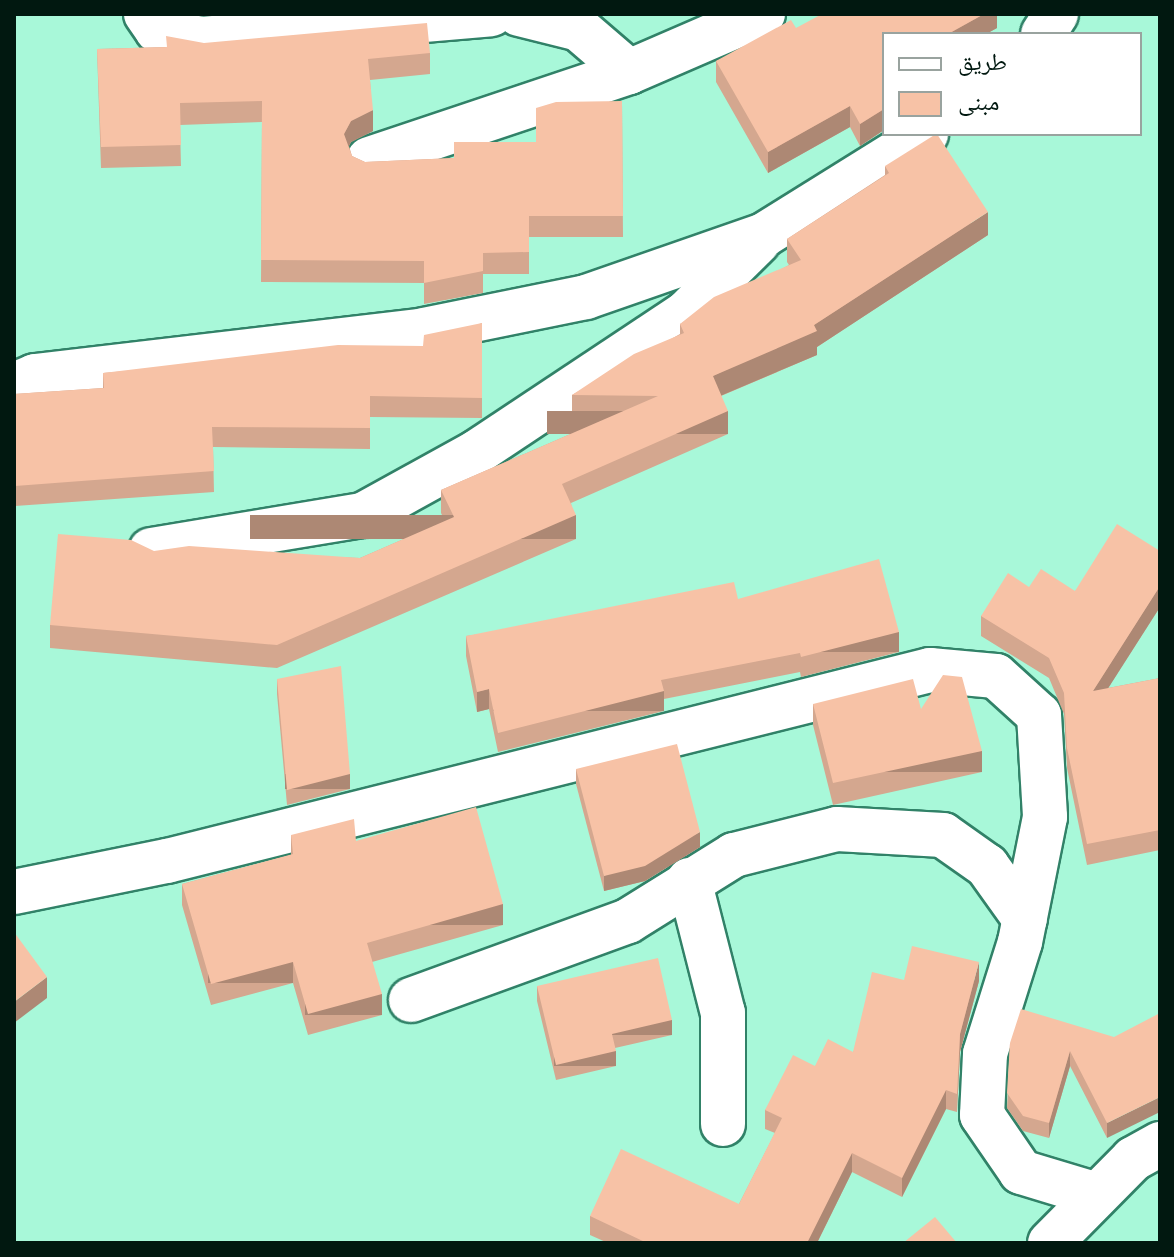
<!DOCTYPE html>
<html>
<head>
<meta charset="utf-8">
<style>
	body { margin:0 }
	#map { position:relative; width:1174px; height:1257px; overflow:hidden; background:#a8f8d9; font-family:"Open Sans","Noto Naskh Arabic",sans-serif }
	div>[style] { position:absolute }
	.roads { filter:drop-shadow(2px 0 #318268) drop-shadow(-2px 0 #318268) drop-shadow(0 2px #318268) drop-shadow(0 -2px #318268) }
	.street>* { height:44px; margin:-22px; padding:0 22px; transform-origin:22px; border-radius:22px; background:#fff }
	.wall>* { inset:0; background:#d4a78f }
	.shaded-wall>* { inset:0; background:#ad8874; transform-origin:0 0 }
	.building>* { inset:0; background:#f7c2a6 }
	span { translate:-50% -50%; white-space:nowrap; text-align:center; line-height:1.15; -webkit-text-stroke:6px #fff; paint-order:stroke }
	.frame { position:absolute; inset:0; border:16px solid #011810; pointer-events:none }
	.legend { position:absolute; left:882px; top:32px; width:260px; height:104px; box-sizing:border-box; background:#fff; border:2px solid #99a39f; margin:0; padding:10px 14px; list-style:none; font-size:24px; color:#011810 }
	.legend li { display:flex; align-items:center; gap:16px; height:40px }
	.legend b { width:40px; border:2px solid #99a39f }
</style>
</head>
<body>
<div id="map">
	<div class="roads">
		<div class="street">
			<i style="left:146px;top:14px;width:19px;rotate:55deg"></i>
			<i style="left:157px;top:30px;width:46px;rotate:11.3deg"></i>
			<i style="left:202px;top:39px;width:290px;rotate:-4.9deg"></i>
			<i style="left:519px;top:14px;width:62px;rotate:14deg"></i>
			<i style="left:579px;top:29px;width:66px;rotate:40.7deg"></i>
			<i style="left:1043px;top:34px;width:24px;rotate:-57deg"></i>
			<i style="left:369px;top:159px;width:274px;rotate:-18.5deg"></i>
			<i style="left:629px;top:72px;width:146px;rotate:-23.4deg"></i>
			<i style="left:14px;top:385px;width:23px;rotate:-23deg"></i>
			<i style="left:35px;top:376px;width:392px;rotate:-6.7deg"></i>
			<i style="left:424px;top:330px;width:165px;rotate:-11.5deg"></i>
			<i style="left:586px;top:297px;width:188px;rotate:-19.2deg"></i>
			<i style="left:764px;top:235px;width:191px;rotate:-31.9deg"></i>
			<i style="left:151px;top:550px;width:215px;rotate:-9.4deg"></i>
			<i style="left:363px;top:515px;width:130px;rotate:-28.9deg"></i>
			<i style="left:477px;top:452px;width:251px;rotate:-33.6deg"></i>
			<i style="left:686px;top:313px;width:101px;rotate:-44.6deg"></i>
			<i style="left:689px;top:880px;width:137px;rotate:75.7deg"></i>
			<i style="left:723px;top:1013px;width:111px;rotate:90deg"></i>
			<i style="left:14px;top:892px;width:156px;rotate:-11.5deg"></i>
			<i style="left:167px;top:861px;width:787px;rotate:-14.05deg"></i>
			<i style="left:930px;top:670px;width:66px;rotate:5.2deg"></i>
			<i style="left:996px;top:676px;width:58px;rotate:42.2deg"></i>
			<i style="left:1039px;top:715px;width:102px;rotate:86.6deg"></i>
			<i style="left:1045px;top:817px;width:127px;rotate:101.3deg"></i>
			<i style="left:1020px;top:942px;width:117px;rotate:107.4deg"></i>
			<i style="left:985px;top:1054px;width:61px;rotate:92.8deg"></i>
			<i style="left:982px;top:1115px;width:69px;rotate:55.6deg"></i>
			<i style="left:1021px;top:1172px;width:79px;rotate:16.8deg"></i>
			<i style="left:411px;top:1000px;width:231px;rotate:-20deg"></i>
			<i style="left:628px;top:921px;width:125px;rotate:-31.9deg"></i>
			<i style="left:734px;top:855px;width:106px;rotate:-14.2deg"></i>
			<i style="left:837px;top:829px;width:106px;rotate:3.2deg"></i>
			<i style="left:943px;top:835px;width:54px;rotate:35.2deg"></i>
			<i style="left:987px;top:866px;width:65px;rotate:54.4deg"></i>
			<i style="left:1050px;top:1243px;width:118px;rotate:-45.3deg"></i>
			<i style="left:1133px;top:1159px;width:31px;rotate:-29deg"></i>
		</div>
	</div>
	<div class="wall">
		<i style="clip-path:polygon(997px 14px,997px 28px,986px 34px,884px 34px,884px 130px,860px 146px,850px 127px,768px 173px,716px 82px,716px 61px,796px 28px)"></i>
		<i style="clip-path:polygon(204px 43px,430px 53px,430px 74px,370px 80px,373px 131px,351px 142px,349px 146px,352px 156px,365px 162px,454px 158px,536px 142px,622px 101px,623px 237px,529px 237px,529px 274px,483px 274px,483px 293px,424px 304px,424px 283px,261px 282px,262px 122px,180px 125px,181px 166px,101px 168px,97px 49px,166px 47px)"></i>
		<i style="clip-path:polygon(885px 166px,988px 235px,817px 347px,817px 355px,721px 396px,728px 434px,571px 503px,576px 539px,277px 668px,50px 648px,50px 625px,154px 551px,360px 558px,445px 521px,441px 513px,441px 490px,605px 419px,572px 419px,572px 395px,680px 334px,680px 324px,789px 265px,787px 262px,787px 239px,885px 175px)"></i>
		<i style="clip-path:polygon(482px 323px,482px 418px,370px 417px,370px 449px,213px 447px,214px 492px,15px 506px,14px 394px,103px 388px,103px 373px,423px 346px)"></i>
		<i style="clip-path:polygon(1160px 551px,1160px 607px,1108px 688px,1160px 678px,1160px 850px,1087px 865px,1067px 768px,1064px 714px,1049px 678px,981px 636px,981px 616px,1029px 587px,1075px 591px)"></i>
		<i style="clip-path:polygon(738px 599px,899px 652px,801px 677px,800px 672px,664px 699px,664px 711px,498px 752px,489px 709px,477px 712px,466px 656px,466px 636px)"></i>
		<i style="clip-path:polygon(277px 679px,350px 789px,287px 805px,277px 694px)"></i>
		<i style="clip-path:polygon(813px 704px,921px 709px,982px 772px,833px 805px,813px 725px)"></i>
		<i style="clip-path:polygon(576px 769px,700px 847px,645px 881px,604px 891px,576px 784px)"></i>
		<i style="clip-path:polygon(291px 835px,503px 925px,372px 962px,382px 1015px,308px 1035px,293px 983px,211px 1005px,182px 905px,182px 884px,291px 855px)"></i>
		<i style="clip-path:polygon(904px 980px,979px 981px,960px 1052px,957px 1112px,946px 1109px,902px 1197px,852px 1172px,817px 1243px,608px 1243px,590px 1235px,590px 1216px,739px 1204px,775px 1133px,765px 1129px,765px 1110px,815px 1066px,853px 1052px)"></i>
		<i style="clip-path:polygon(537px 986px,672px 1035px,615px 1048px,616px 1066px,556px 1080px,537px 1001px)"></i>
		<i style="clip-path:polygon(1114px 1037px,1107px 1138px,1070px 1066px,1049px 1138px,1023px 1131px,1007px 1108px,1010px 1043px)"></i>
	</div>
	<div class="shaded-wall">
		<i style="clip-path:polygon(984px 14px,997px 14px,997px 28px,986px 34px,948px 34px)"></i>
		<i style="clip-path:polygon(850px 106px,850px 127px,768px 173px,768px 152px)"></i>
		<i style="clip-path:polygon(884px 109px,884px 130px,860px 146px,860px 124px)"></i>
		<i style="clip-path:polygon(373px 110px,373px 131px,351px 142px,344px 155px,344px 134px,351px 121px)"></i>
		<i style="clip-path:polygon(988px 212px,988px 235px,817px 347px,817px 355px,713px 399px,713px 376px,814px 325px)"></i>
		<i style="left:728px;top:411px;width:23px;height:181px;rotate:90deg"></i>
		<i style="left:576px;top:515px;width:24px;height:326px;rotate:90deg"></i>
		<i style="clip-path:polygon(1160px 586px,1160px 607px,1093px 712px,1093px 691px)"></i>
		<i style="left:899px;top:632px;width:20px;height:101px;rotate:90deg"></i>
		<i style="clip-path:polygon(489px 689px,489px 709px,477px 712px,477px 692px)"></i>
		<i style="left:664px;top:691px;width:20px;height:171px;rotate:90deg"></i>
		<i style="left:982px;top:751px;width:21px;height:152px;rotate:90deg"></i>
		<i style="left:350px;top:774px;width:15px;height:65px;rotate:90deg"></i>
		<i style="clip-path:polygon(700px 832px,700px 847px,645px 881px,604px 891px,604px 876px)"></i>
		<i style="left:503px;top:904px;width:21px;height:141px;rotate:90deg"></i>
		<i style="left:293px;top:962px;width:21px;height:85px;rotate:90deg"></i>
		<i style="clip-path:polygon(979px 962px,979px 981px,960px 1052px,957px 1112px,960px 1034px)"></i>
		<i style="clip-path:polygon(47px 977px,47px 998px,14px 1023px,14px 1002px)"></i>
		<i style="left:382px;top:994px;width:21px;height:77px;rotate:90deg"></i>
		<i style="left:672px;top:1020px;width:15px;height:62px;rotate:90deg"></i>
		<i style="left:616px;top:1051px;width:15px;height:62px;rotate:90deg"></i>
		<i style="clip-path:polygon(1070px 1051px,1070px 1066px,1049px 1138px,1049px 1123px)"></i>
		<i style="clip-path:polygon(946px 1090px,946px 1109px,902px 1197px,902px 1178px)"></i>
		<i style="clip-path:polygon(1160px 1097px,1160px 1112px,1107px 1138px,1107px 1123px)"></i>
		<i style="clip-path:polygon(852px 1153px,852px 1172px,817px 1243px,807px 1243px)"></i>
	</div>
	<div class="building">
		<i style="clip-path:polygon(822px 14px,984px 14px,948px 34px,884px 34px,884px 109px,860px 124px,850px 106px,768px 152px,716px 61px,791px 20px,796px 28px)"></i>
		<i style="clip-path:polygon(427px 23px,430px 53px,368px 59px,373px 110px,351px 121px,344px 134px,352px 156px,365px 162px,454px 158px,454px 142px,536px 142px,536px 108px,556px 102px,622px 101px,623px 216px,529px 216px,529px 252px,483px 253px,483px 271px,424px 283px,424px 261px,261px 260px,262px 101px,180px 103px,181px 145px,101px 147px,97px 49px,167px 47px,166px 36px,204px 43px)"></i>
		<i style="clip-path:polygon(936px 134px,937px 134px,988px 212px,814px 325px,817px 331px,713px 376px,728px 411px,562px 484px,576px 515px,277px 645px,50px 625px,58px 534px,131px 540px,154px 551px,189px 546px,360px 558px,454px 517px,441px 490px,658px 396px,572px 395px,634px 354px,684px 333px,680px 324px,714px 297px,801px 260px,787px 239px,889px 173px,885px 166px)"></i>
		<i style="clip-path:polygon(482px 323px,482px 398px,370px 396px,370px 428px,212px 427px,214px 471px,15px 486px,14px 394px,104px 388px,103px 373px,338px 345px,423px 346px,424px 335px)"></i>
		<i style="clip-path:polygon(1117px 524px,1160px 551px,1160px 586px,1093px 691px,1160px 678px,1160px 830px,1087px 844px,1067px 748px,1064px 693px,1049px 658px,981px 616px,1008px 573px,1029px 587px,1041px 569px,1075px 591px)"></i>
		<i style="clip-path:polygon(879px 559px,899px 632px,801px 657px,800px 653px,661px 680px,664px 691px,498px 733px,489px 689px,477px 692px,466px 636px,734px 582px,738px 599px)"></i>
		<i style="clip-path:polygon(341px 666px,350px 774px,287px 790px,277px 679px)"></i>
		<i style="clip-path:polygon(943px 675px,962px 677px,982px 751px,833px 783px,813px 704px,913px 679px,921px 709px)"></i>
		<i style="clip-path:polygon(677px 744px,700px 832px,645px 866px,604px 876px,576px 769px)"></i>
		<i style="clip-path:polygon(476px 807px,503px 904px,367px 943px,382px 994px,308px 1014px,293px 962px,211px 984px,182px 884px,293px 854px,291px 835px,354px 819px,356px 841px)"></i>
		<i style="clip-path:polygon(14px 932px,47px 977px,14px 1002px)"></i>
		<i style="clip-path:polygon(912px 946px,979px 962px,960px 1034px,957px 1094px,946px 1090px,902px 1178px,852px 1153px,807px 1243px,647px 1243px,590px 1216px,621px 1149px,739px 1204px,782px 1118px,765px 1110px,793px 1055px,815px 1066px,828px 1039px,853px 1052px,872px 972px,904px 980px)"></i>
		<i style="clip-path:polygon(658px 958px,672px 1020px,612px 1034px,616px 1051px,556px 1065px,537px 986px)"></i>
		<i style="clip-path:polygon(1021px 1009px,1114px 1037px,1160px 1013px,1160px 1097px,1107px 1123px,1070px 1051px,1049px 1123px,1023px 1116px,1007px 1093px,1010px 1043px)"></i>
		<i style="clip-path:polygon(935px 1217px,957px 1243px,903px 1243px)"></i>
	</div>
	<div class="frame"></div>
	<ul class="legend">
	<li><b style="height:10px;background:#fff"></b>طريق</li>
	<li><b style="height:22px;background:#f7c2a6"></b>مبنى</li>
	</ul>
</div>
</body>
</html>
